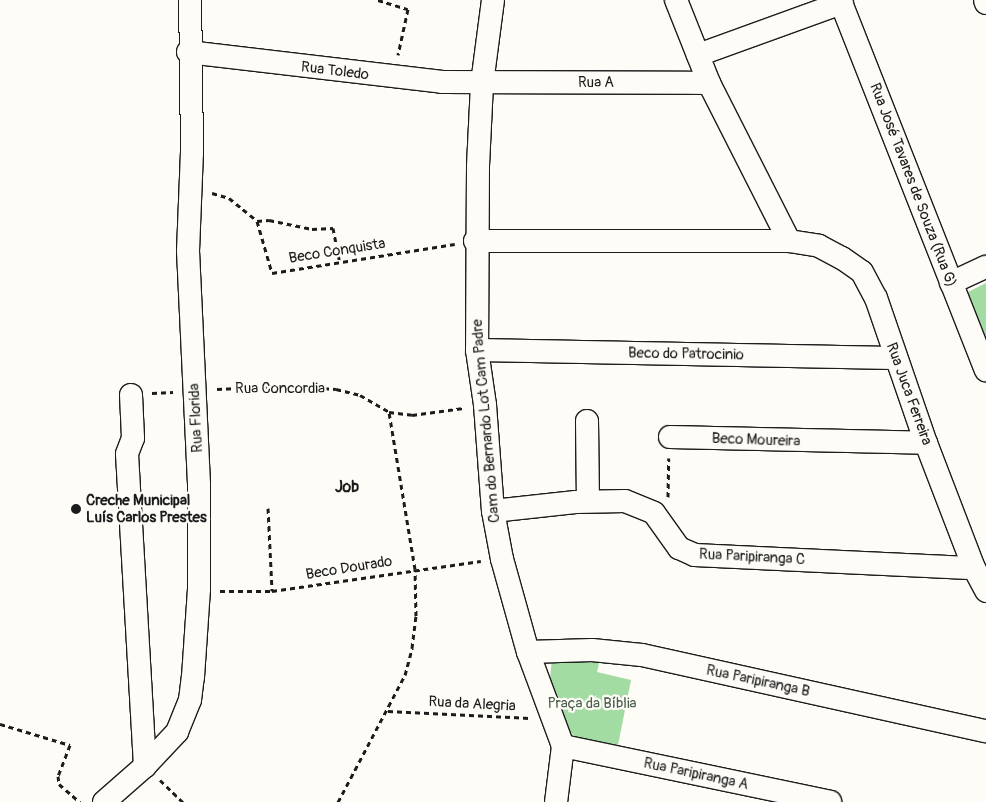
<!DOCTYPE html>
<html>
<head>
<meta charset="utf-8">
<style>
	body { margin:0 }
	#map { position:relative; width:986px; height:802px; overflow:hidden; background:#fdfcf7; font-family:Pangolin,sans-serif }
	div>[style] { position:absolute }
	.green>* { inset:0; background:#a3dca2 }
	.path>* { height:3px; margin-top:-1.5px; transform-origin:0; background:repeating-linear-gradient(90deg,#1c1c1c 0 5px,transparent 0 9px) }
	.roads { filter:drop-shadow(1px 0 #1c1c1c) drop-shadow(-1px 0 #1c1c1c) drop-shadow(0 1px #1c1c1c) drop-shadow(0 -1px #1c1c1c) }
	.minor>* { height:22px; margin:-11px; padding:0 11px; transform-origin:11px; border-radius:11px; background:#fdfcf7 }
	.dots>* { width:14px; height:14px; translate:-50% -50%; box-sizing:border-box; border:2px solid #fdfcf7; border-radius:50% }
	span { translate:-50% -50%; white-space:nowrap; text-align:center; line-height:1.15; -webkit-text-stroke:4.5px #fdfcf7; paint-order:stroke }
	.street-label { font-size:15px; color:#1c1c1c }
	.poi-label { font-size:15px; color:#1c1c1c; font-weight:700 }
	.left { translate:0 -50%; text-align:left }
	.park-label { font-size:15px; color:#4b5f4b }
	.neighbourhood-label { font-size:16px; color:#1c1c1c; font-weight:700 }
</style>
</head>
<body>
<div id="map">
	<div class="green">
		<i style="clip-path:polygon(986px 283px,986px 343px,966px 293px)"></i>
		<i style="clip-path:polygon(601px 655px,597px 672px,631px 680px,618px 745px,576px 737px,570px 732px,550px 679px,552px 658px)"></i>
	</div>
	<div class="path">
		<i style="left:378px;top:0;width:31px;rotate:17deg"></i>
		<i style="left:408px;top:9px;width:47px;rotate:102.3deg"></i>
		<i style="left:212px;top:193px;width:18px;rotate:16deg"></i>
		<i style="left:229px;top:198px;width:36px;rotate:39deg"></i>
		<i style="left:257px;top:221px;width:54px;rotate:73.9deg"></i>
		<i style="left:272px;top:273px;width:185px;rotate:-9deg"></i>
		<i style="left:257px;top:221px;width:12px;rotate:-5deg"></i>
		<i style="left:269px;top:220px;width:44px;rotate:11.8deg"></i>
		<i style="left:312px;top:229px;width:21px;rotate:-3deg"></i>
		<i style="left:333px;top:228px;width:36px;rotate:79deg"></i>
		<i style="left:217px;top:389px;width:71px;rotate:-2.4deg"></i>
		<i style="left:288px;top:386px;width:48px;rotate:3.6deg"></i>
		<i style="left:336px;top:389px;width:25px;rotate:14deg"></i>
		<i style="left:360px;top:395px;width:34px;rotate:30deg"></i>
		<i style="left:389px;top:412px;width:23px;rotate:7deg"></i>
		<i style="left:412px;top:415px;width:52px;rotate:-7.7deg"></i>
		<i style="left:152px;top:393px;width:21px;rotate:-3deg"></i>
		<i style="left:668px;top:497px;width:39px;rotate:-89deg"></i>
		<i style="left:268px;top:508px;width:83px;rotate:87.2deg"></i>
		<i style="left:220px;top:591px;width:52px"></i>
		<i style="left:272px;top:591px;width:211px;rotate:-8.2deg"></i>
		<i style="left:388px;top:711px;width:141px;rotate:2.8deg"></i>
		<i style="left:0;top:724px;width:73px;rotate:16.7deg"></i>
		<i style="left:70px;top:745px;width:33px;rotate:111deg"></i>
		<i style="left:58px;top:776px;width:8px;rotate:83deg"></i>
		<i style="left:59px;top:784px;width:28px;rotate:41deg"></i>
		<i style="left:160px;top:780px;width:32px;rotate:44deg"></i>
		<i style="left:338px;top:802px;width:144px;rotate:-62.2deg"></i>
		<i style="left:405px;top:675px;width:28px;rotate:-75deg"></i>
		<i style="left:412px;top:648px;width:32px;rotate:-83deg"></i>
		<i style="left:416px;top:616px;width:47px;rotate:-91.2deg"></i>
		<i style="left:415px;top:569px;width:159px;rotate:-99.4deg"></i>
	</div>
	<div class="roads">
		<div class="minor">
			<i style="left:493px;top:0;width:85px;rotate:97.5deg"></i>
			<i style="left:482px;top:84px;width:83px;rotate:92.8deg"></i>
			<i style="left:478px;top:167px;width:183px;rotate:90.3deg"></i>
			<i style="left:477px;top:350px;width:56px;rotate:81.7deg"></i>
			<i style="left:485px;top:405px;width:106px;rotate:85.7deg"></i>
			<i style="left:493px;top:511px;width:49px;rotate:79.4deg"></i>
			<i style="left:502px;top:559px;width:97px;rotate:74.4deg"></i>
			<i style="left:528px;top:652px;width:100px;rotate:69.6deg"></i>
			<i style="left:563px;top:746px;width:56px;rotate:97.1deg"></i>
			<i style="left:676px;top:0;width:89px;rotate:68.3deg"></i>
			<i style="left:709px;top:83px;width:177px;rotate:63.1deg"></i>
			<i style="left:840px;top:0;width:398px;rotate:68.5deg"></i>
			<i style="left:985px;top:0;width:3px;rotate:72deg"></i>
			<i style="left:188px;top:52px;width:256px;rotate:6.7deg"></i>
			<i style="left:442px;top:82px;width:267px;rotate:0.2deg"></i>
			<i style="left:698px;top:55px;width:153px;rotate:-19.9deg"></i>
			<i style="left:475px;top:241px;width:314px"></i>
			<i style="left:789px;top:241px;width:30px;rotate:9deg"></i>
			<i style="left:819px;top:246px;width:26px;rotate:28deg"></i>
			<i style="left:842px;top:258px;width:24px;rotate:35deg"></i>
			<i style="left:862px;top:272px;width:30px;rotate:62deg"></i>
			<i style="left:876px;top:298px;width:153px;rotate:71deg"></i>
			<i style="left:926px;top:443px;width:134px;rotate:69deg"></i>
			<i style="left:974px;top:568px;width:26px;rotate:62deg"></i>
			<i style="left:951px;top:283px;width:38px;rotate:-25deg"></i>
			<i style="left:477px;top:350px;width:418px;rotate:1.1deg"></i>
			<i style="left:131px;top:395px;width:43px;rotate:87.3deg"></i>
			<i style="left:133px;top:438px;width:17px;rotate:111deg"></i>
			<i style="left:127px;top:454px;width:313px;rotate:86.7deg"></i>
			<i style="left:587px;top:421px;width:80px;rotate:89.3deg"></i>
			<i style="left:670px;top:437px;width:256px;rotate:1.3deg"></i>
			<i style="left:493px;top:511px;width:83px;rotate:-6.2deg"></i>
			<i style="left:576px;top:502px;width:49px;rotate:-1.2deg"></i>
			<i style="left:625px;top:501px;width:31px;rotate:22deg"></i>
			<i style="left:654px;top:513px;width:43px;rotate:54.5deg"></i>
			<i style="left:679px;top:548px;width:17px;rotate:24deg"></i>
			<i style="left:695px;top:555px;width:279px;rotate:2.7deg"></i>
			<i style="left:528px;top:652px;width:64px;rotate:-1.8deg"></i>
			<i style="left:592px;top:650px;width:50px;rotate:5.7deg"></i>
			<i style="left:642px;top:655px;width:352px;rotate:12.5deg"></i>
			<i style="left:563px;top:746px;width:273px;rotate:11.8deg"></i>
			<i style="left:104px;top:802px;width:55px;rotate:-41.3deg"></i>
			<i style="left:145px;top:766px;width:47px;rotate:-46.7deg"></i>
			<i style="left:177px;top:732px;width:35px;rotate:-68deg"></i>
			<i style="left:190px;top:700px;width:23px;rotate:-83deg"></i>
			<i style="left:193px;top:677px;width:88px;rotate:-86.1deg"></i>
			<i style="left:199px;top:589px;width:105px;rotate:-90deg"></i>
			<i style="left:199px;top:484px;width:233px;rotate:-92.7deg"></i>
			<i style="left:188px;top:251px;width:98px;rotate:-87.7deg"></i>
			<i style="left:192px;top:153px;width:153px;rotate:-90.7deg"></i>
		</div>
	</div>
	<div class="dots">
		<i style="left:76px;top:509px;background:#1c1c1c"></i>
	</div>
	<div class="street-label">
		<span style="left:335px;top:71px;rotate:7deg">Rua Toledo</span>
		<span style="left:596px;top:83px">Rua A</span>
		<span style="left:913px;top:185px;rotate:69deg">Rua José Tavares de Souza (Rua G)</span>
		<span style="left:337px;top:251px;rotate:-9deg">Beco Conquista</span>
		<span style="left:686px;top:354px;rotate:1deg">Beco do Patrocinio</span>
		<span style="left:280px;top:389px">Rua Concordia</span>
		<span style="left:909px;top:394px;rotate:70deg">Rua Juca Ferreira</span>
		<span style="left:196px;top:418px;rotate:-93deg">Rua Florida</span>
		<span style="left:486px;top:421px;rotate:-95deg">Cam do Bernardo Lot Cam Padre</span>
		<span style="left:756px;top:440px;rotate:2deg">Beco Moureira</span>
		<span style="left:752px;top:557px;rotate:3deg">Rua Paripiranga C</span>
		<span style="left:349px;top:568px;rotate:-9deg">Beco Dourado</span>
		<span style="left:758px;top:681px;rotate:12deg">Rua Paripiranga B</span>
		<span style="left:472px;top:704px;rotate:3deg">Rua da Alegria</span>
		<span style="left:696px;top:774px;rotate:12deg">Rua Paripiranga A</span>
	</div>
	<div class="poi-label">
		<span class="left" style="left:86px;top:509px">Creche Municipal<br>Luís Carlos Prestes</span>
	</div>
	<div class="park-label">
		<span style="left:592px;top:704px">Praça da Bíblia</span>
	</div>
	<div class="neighbourhood-label">
		<span style="left:347px;top:487px">Job</span>
	</div>
</div>
</body>
</html>
